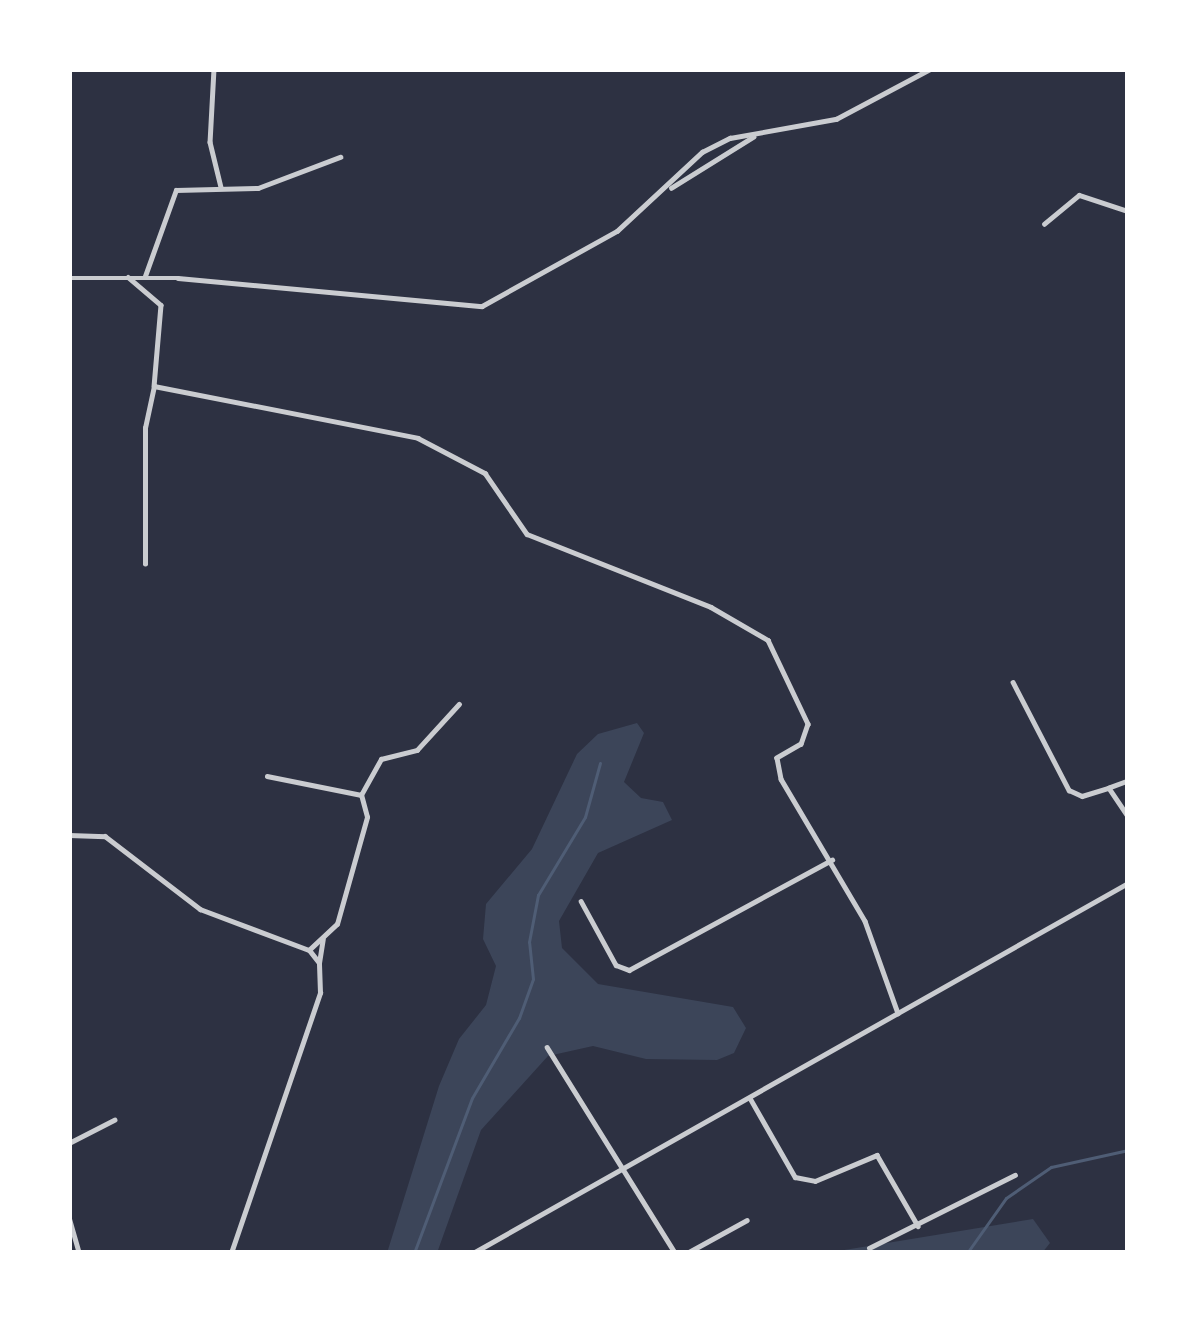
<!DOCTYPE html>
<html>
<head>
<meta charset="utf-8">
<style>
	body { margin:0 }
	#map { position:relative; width:1197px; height:1322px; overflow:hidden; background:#2d3142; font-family:Signika,sans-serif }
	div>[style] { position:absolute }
	.green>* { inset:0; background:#3c4559 }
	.stream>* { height:3px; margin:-1.5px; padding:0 1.5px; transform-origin:1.5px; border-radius:1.5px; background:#4f5d75 }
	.minor>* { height:4.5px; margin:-2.25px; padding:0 2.25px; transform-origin:2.25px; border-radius:2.25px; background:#caccd0 }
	span { translate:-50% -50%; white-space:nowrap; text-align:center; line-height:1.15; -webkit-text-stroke:10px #fff; paint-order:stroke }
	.frame { position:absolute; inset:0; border:72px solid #fff; pointer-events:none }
</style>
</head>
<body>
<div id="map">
	<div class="green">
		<i style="clip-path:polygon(637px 723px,644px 733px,624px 782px,641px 798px,663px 802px,672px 820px,598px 853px,559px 921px,562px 948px,598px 984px,733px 1007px,746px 1028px,734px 1053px,717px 1060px,646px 1059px,593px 1046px,548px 1056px,481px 1130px,437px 1253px,387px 1253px,439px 1086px,459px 1039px,486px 1005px,496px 966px,483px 939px,486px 904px,532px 849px,577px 754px,598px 734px)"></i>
		<i style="clip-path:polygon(1033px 1219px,1050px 1243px,1042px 1253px,826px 1253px)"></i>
	</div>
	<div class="stream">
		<i style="left:414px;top:1253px;width:165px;rotate:-69.5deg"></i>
		<i style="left:472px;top:1098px;width:93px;rotate:-59.6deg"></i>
		<i style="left:519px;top:1018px;width:41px;rotate:-70.3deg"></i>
		<i style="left:533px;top:979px;width:37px;rotate:-96deg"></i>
		<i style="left:529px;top:942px;width:48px;rotate:-79.2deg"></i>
		<i style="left:538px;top:895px;width:91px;rotate:-58.9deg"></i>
		<i style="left:585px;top:817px;width:56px;rotate:-74.5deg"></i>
		<i style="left:967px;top:1253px;width:67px;rotate:-54.7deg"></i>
		<i style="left:1006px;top:1198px;width:55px;rotate:-34.6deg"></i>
		<i style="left:1051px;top:1167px;width:79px;rotate:-12.4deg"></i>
	</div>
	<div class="minor">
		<i style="left:214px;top:69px;width:73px;rotate:93.1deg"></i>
		<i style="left:210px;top:142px;width:46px;rotate:76.3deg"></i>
		<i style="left:671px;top:188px;width:97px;rotate:-31.9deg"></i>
		<i style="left:1044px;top:224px;width:45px;rotate:-39.6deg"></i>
		<i style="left:1079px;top:195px;width:52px;rotate:18.1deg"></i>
		<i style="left:145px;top:276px;width:91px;rotate:-70.2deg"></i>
		<i style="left:176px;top:190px;width:82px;rotate:-1.4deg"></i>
		<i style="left:258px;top:188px;width:88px;rotate:-20.7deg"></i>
		<i style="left:128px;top:277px;width:43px;rotate:40.3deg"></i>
		<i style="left:161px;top:305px;width:81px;rotate:94.9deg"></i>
		<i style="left:154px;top:386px;width:269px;rotate:11.1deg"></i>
		<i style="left:418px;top:438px;width:76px;rotate:27.6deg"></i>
		<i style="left:485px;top:473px;width:74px;rotate:55.5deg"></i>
		<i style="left:527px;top:534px;width:198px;rotate:21.6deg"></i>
		<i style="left:711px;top:607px;width:66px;rotate:30.1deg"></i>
		<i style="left:768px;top:640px;width:93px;rotate:64.5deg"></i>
		<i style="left:808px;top:724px;width:21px;rotate:109deg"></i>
		<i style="left:801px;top:744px;width:28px;rotate:150deg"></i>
		<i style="left:777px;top:758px;width:21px;rotate:79deg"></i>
		<i style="left:781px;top:779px;width:165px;rotate:59.4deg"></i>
		<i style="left:865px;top:921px;width:98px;rotate:70.3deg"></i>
		<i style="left:69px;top:278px;width:109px"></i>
		<i style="left:178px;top:278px;width:305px;rotate:5.3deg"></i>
		<i style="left:482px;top:306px;width:154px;rotate:-29.1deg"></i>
		<i style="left:617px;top:231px;width:116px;rotate:-42.9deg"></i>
		<i style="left:702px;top:152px;width:31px;rotate:-27deg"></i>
		<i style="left:730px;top:138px;width:108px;rotate:-10.2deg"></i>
		<i style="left:836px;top:119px;width:106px;rotate:-28deg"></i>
		<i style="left:145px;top:564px;width:136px;rotate:-90deg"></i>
		<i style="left:145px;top:428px;width:43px;rotate:-77.9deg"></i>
		<i style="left:1013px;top:682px;width:122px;rotate:62.6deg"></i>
		<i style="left:1069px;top:790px;width:14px;rotate:25deg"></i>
		<i style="left:1082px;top:796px;width:28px;rotate:-17deg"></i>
		<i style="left:267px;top:776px;width:96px;rotate:11.4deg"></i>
		<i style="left:1128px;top:781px;width:20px;rotate:160deg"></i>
		<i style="left:1109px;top:788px;width:34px;rotate:56deg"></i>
		<i style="left:69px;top:835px;width:36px;rotate:2deg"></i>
		<i style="left:105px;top:836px;width:120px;rotate:37.5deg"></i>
		<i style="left:200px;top:909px;width:116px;rotate:20.6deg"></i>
		<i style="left:309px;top:950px;width:38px;rotate:-43deg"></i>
		<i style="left:337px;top:924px;width:111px;rotate:-74.3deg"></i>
		<i style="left:367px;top:817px;width:23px;rotate:-105deg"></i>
		<i style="left:361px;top:795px;width:41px;rotate:-60.9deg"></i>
		<i style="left:381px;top:759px;width:37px;rotate:-14deg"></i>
		<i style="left:417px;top:750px;width:62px;rotate:-47.6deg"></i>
		<i style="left:581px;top:901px;width:73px;rotate:61.3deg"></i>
		<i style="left:616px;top:965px;width:14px;rotate:21deg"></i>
		<i style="left:629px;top:970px;width:231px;rotate:-28.5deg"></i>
		<i style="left:319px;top:963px;width:24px;rotate:-81deg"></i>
		<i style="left:547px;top:1047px;width:243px;rotate:58.1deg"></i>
		<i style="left:750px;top:1098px;width:91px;rotate:60.3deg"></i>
		<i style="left:795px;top:1177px;width:20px;rotate:11deg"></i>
		<i style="left:815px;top:1181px;width:67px;rotate:-22.8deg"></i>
		<i style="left:877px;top:1155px;width:82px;rotate:60deg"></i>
		<i style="left:69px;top:1143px;width:51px;rotate:-27.1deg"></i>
		<i style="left:69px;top:1217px;width:37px;rotate:74deg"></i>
		<i style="left:869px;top:1248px;width:163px;rotate:-26.6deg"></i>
		<i style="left:231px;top:1253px;width:275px;rotate:-71.1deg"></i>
		<i style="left:320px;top:993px;width:30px;rotate:-92deg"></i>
		<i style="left:319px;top:963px;width:16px;rotate:-128deg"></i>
		<i style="left:473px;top:1253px;width:752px;rotate:-29.46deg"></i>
		<i style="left:687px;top:1253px;width:68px;rotate:-28.8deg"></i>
	</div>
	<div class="frame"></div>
</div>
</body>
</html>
